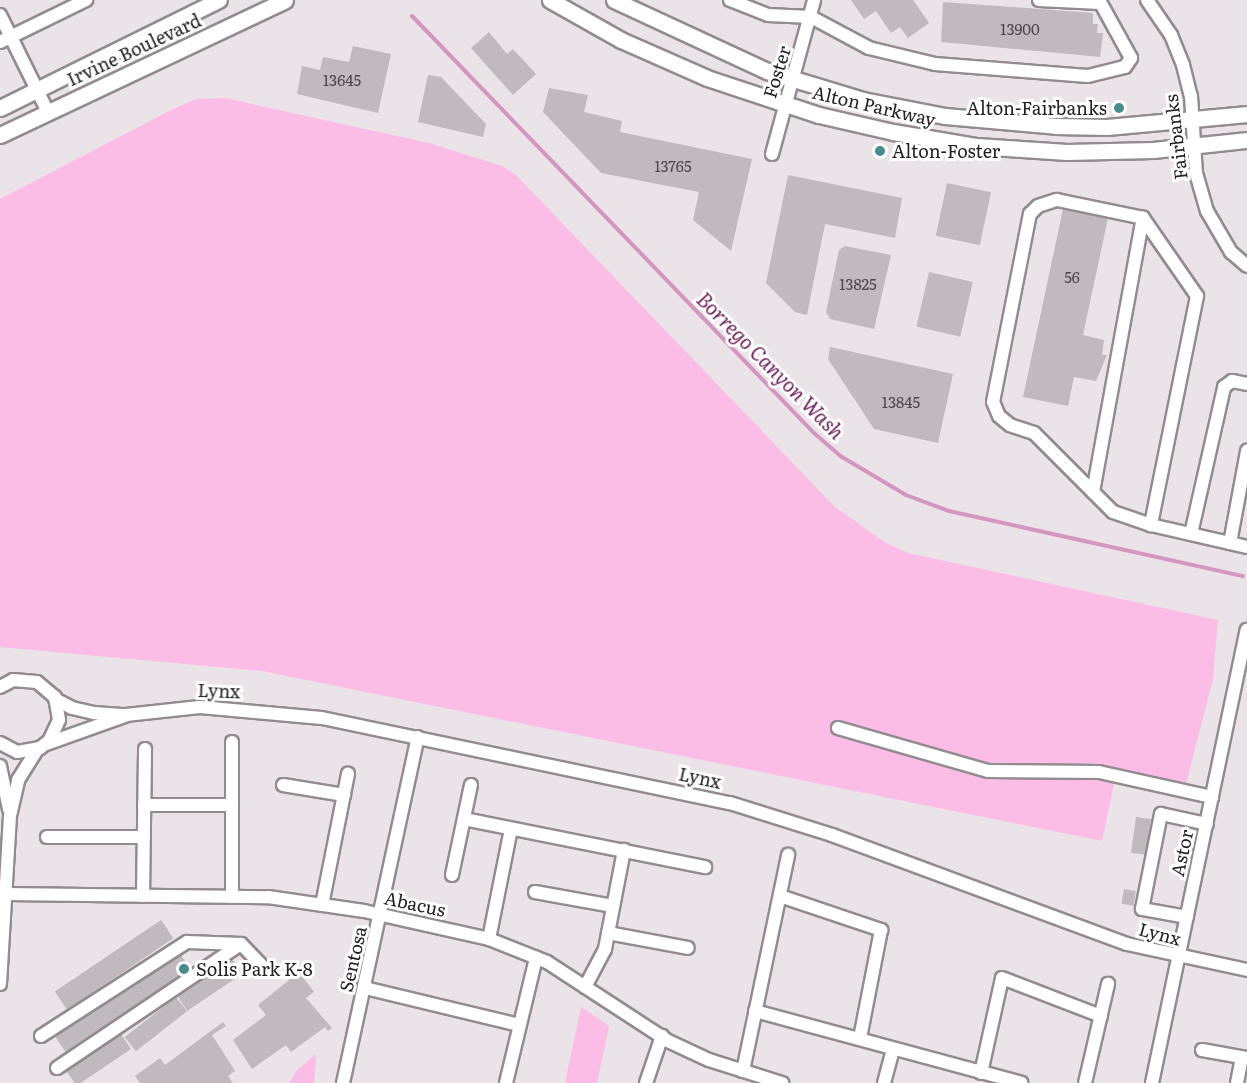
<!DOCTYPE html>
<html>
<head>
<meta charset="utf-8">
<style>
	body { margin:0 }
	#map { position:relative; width:1247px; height:1083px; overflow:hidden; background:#eae3e7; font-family:Literata,serif }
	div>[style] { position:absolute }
	.green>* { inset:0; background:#fbbde5 }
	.stream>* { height:4px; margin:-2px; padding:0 2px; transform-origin:2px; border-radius:2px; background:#d496bf }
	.building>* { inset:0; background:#c0b9bd; transform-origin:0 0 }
	.roads { filter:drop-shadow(2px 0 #928c90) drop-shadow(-2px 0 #928c90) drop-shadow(0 2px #928c90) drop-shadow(0 -2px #928c90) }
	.minor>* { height:12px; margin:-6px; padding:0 6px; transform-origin:6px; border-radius:6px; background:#fff }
	.major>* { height:15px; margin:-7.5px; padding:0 7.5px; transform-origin:7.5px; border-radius:7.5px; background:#fff }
	.dots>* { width:16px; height:16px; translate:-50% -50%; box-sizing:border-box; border:3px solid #fff; border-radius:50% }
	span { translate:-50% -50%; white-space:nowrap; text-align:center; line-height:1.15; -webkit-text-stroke:6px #fff; paint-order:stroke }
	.number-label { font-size:15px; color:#4c484a }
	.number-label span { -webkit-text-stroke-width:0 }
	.street-label { font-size:18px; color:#252224 }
	.poi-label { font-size:18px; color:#252224 }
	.right { translate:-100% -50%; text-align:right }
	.left { translate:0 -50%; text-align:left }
	.water-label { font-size:20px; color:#6c2358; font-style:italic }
</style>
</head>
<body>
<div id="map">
	<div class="green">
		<i style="clip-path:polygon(225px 98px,429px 143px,502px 166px,516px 175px,835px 507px,886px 543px,908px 553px,1218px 620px,1213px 679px,1186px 784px,1117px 770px,1102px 841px,262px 671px,0 647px,0 199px,173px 109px,196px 99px)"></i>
		<i style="clip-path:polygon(581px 1007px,609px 1026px,597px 1083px,565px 1083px)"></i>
		<i style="clip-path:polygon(316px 1054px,314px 1083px,289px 1083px,297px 1070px)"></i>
	</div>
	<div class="stream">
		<i style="left:412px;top:16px;width:579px;rotate:46.05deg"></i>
		<i style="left:814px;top:433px;width:37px;rotate:41deg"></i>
		<i style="left:842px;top:457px;width:74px;rotate:30.7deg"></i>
		<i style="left:906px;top:495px;width:46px;rotate:20.4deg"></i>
		<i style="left:949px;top:511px;width:301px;rotate:12.5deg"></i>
	</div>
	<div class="building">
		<i style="clip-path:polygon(851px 0,913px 0,929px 23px,908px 38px,900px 27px,891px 33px,876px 11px,864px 19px)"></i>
		<i style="clip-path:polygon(943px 2px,1093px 13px,1093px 24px,1098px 24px,1097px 33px,1103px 33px,1100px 57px,941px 42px)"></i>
		<i style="clip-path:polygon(489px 32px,507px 54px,513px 49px,536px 74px,513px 95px,471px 48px)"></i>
		<i style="clip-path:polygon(353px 46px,391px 54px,378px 113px,297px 94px,302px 66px,320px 70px,323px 57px,349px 62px)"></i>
		<i style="clip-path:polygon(428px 75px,441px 77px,486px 124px,483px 137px,418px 122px)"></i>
		<i style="clip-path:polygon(549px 88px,588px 95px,584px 112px,622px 121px,620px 132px,752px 159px,731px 251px,693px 220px,699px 192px,601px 173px,543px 112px)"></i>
		<i style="clip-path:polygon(788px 175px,902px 198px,895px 238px,825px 224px,807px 315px,795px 312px,766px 283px)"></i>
		<i style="left:947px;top:183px;width:45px;height:54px;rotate:12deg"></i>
		<i style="clip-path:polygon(1063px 209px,1108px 218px,1083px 335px,1104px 340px,1102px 355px,1107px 355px,1096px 381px,1074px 377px,1068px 406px,1023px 397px)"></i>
		<i style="clip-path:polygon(845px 246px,891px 255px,874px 329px,830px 319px,826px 312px,839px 250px)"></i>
		<i style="left:929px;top:272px;width:45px;height:56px;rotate:13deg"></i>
		<i style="clip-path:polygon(830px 347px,953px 374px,938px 443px,874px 429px,828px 359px)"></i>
		<i style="left:1136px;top:817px;width:15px;height:36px;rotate:8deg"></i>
		<i style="left:1124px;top:889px;width:12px;height:15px;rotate:9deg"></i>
		<i style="left:161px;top:920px;width:22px;height:128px;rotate:56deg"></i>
		<i style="left:179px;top:952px;width:22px;height:150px;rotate:56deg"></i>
		<i style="left:232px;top:959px;width:18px;height:66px;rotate:56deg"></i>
		<i style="clip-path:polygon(299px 972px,314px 992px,306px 998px,332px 1028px,328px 1031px,325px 1027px,291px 1052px,286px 1045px,252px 1069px,233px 1040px,266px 1015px,258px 1005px)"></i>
		<i style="left:176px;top:997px;width:18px;height:65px;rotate:52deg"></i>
		<i style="clip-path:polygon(223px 1022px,226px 1026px,212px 1035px,235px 1071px,228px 1076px,233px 1083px,140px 1083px,135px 1076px,160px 1058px,165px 1065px)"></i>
		<i style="left:121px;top:1034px;width:18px;height:66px;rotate:56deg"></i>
	</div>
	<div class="roads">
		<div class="minor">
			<i style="left:730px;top:0;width:41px;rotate:21.5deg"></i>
			<i style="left:768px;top:15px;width:43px;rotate:2.7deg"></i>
			<i style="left:811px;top:17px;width:66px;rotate:28.1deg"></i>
			<i style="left:869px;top:48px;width:68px;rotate:13.6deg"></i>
			<i style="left:935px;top:64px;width:153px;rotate:4.5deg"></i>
			<i style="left:1088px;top:76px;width:38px;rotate:-14deg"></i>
			<i style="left:1125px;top:67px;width:11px;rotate:-56deg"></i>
			<i style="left:1131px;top:58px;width:66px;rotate:-118.9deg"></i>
			<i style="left:1039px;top:0;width:61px;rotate:2.8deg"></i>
			<i style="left:1147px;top:0;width:42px;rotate:55.6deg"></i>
			<i style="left:1171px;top:35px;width:32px;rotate:68deg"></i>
			<i style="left:1183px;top:65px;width:32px;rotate:76deg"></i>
			<i style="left:1191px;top:96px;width:77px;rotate:86.3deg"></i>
			<i style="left:1196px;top:173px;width:40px;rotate:74deg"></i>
			<i style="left:1207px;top:211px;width:48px;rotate:59.7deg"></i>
			<i style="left:1231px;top:252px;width:21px;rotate:41deg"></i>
			<i style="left:0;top:15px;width:108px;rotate:63.7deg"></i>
			<i style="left:0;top:42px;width:96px;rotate:-26deg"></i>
			<i style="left:772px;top:154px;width:160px;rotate:-74.7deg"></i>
			<i style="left:1093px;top:492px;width:279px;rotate:-79.7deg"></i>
			<i style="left:1151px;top:525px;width:40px;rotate:-161.1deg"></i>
			<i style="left:1113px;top:512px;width:112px;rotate:-135deg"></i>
			<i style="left:1034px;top:433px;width:25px;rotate:-162deg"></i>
			<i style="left:1010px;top:425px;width:14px;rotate:-141deg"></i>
			<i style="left:999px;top:416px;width:15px;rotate:-113deg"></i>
			<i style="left:993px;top:402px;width:192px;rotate:-78.9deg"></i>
			<i style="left:1030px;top:214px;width:11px;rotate:-45deg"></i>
			<i style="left:1038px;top:206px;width:20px;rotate:-18deg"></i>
			<i style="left:1057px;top:200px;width:88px;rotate:11.8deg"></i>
			<i style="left:1143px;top:218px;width:95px;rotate:55.3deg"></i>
			<i style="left:1197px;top:296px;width:234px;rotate:101.4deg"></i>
			<i style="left:1151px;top:525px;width:98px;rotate:12.9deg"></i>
			<i style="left:1191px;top:534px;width:151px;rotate:-77.3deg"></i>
			<i style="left:1224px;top:387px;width:10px;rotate:-37deg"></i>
			<i style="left:1232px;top:381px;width:15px;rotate:11deg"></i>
			<i style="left:1230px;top:543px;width:94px;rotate:-79.5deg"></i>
			<i style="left:0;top:687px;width:15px;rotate:-28deg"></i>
			<i style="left:13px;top:680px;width:24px;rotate:5deg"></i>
			<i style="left:37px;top:682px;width:23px;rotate:40deg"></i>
			<i style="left:55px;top:697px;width:23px;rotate:80deg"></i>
			<i style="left:59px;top:720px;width:23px;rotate:115deg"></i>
			<i style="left:49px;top:741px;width:11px;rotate:142deg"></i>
			<i style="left:40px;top:748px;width:23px;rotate:170deg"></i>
			<i style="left:17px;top:752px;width:19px;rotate:-152deg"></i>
			<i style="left:55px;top:699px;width:19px;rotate:28deg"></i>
			<i style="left:72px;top:708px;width:23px;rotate:13deg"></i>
			<i style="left:94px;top:713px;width:32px;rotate:4deg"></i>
			<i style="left:126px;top:715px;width:74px;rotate:-6.2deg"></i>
			<i style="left:200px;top:707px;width:122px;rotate:5.2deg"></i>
			<i style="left:322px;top:718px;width:417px;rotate:11.8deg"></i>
			<i style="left:730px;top:803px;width:107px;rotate:17.4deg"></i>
			<i style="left:832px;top:835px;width:314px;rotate:20.3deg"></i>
			<i style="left:1127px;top:944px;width:123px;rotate:12.2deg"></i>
			<i style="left:838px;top:728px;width:156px;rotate:16deg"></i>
			<i style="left:988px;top:771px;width:111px;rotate:0.5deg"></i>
			<i style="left:1099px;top:772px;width:116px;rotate:12.5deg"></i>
			<i style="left:232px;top:742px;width:155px;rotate:90deg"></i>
			<i style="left:46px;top:744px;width:84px;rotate:-19.5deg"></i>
			<i style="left:0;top:766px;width:44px;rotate:78.2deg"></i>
			<i style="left:283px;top:785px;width:62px;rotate:9.3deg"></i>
			<i style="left:144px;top:805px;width:88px"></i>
			<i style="left:464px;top:819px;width:246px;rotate:11.3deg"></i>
			<i style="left:47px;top:837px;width:97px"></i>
			<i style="left:452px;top:875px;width:92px;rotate:-78.1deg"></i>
			<i style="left:535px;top:892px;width:79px;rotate:10.2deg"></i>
			<i style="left:6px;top:894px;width:262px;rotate:0.7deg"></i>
			<i style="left:268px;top:897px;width:97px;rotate:8.3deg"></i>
			<i style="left:364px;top:911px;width:128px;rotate:12.6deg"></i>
			<i style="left:489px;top:939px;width:62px;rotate:21.6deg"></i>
			<i style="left:547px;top:962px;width:145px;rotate:33.1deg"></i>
			<i style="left:668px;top:1041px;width:45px;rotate:24.9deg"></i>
			<i style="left:709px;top:1060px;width:77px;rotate:17.5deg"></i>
			<i style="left:143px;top:896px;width:147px;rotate:-89.2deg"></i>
			<i style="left:780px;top:896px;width:107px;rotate:18.6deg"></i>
			<i style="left:881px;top:930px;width:110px;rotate:101deg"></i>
			<i style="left:322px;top:905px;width:134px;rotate:-78.8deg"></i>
			<i style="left:1187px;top:917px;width:46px;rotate:-169.9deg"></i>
			<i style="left:1142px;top:909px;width:97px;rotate:-78.7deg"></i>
			<i style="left:1161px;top:814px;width:47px;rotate:12.3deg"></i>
			<i style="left:608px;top:933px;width:81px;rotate:10.6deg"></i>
			<i style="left:489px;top:939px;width:112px;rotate:-78.7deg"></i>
			<i style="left:0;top:984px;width:168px;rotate:-86.6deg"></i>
			<i style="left:10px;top:816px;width:37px;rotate:-77deg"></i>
			<i style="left:18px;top:780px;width:36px;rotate:-58deg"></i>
			<i style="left:585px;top:987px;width:43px;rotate:-62.2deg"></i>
			<i style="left:605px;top:949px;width:101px;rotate:-79.1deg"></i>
			<i style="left:365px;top:988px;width:158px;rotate:13.5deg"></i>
			<i style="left:755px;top:1011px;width:276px;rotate:15.1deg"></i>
			<i style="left:41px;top:1036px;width:174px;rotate:-32.8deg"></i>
			<i style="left:187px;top:942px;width:54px;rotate:2.1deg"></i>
			<i style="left:241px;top:944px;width:33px;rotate:46deg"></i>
			<i style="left:1202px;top:1050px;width:46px;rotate:10.1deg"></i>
			<i style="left:57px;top:1068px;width:222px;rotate:-34deg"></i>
			<i style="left:743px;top:1071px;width:221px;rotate:-78.2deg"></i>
			<i style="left:981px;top:1073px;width:97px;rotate:-77.5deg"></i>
			<i style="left:1002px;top:978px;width:106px;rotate:21deg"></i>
			<i style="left:343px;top:1083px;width:354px;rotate:-77.8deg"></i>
			<i style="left:506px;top:1083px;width:129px;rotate:-76.5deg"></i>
			<i style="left:646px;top:1083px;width:50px;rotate:-71.2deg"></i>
			<i style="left:884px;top:1083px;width:34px;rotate:-75deg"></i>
			<i style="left:1085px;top:1083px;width:102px;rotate:-76.9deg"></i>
			<i style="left:1152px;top:1083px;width:463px;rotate:-78.2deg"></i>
			<i style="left:1237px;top:1083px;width:26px;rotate:-79deg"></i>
		</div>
		<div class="major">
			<i style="left:550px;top:0;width:81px;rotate:29.4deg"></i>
			<i style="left:621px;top:40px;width:94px;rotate:23.8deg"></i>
			<i style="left:707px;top:78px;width:118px;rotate:18.3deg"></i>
			<i style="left:819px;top:115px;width:76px;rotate:12.9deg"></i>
			<i style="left:893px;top:132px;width:85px;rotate:9.5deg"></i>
			<i style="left:977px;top:146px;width:90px;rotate:3.8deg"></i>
			<i style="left:1067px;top:152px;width:86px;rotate:-1.3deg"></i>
			<i style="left:1153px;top:150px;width:95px;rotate:-6.1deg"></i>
			<i style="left:614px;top:0;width:169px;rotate:24.9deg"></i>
			<i style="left:767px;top:71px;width:100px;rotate:16.8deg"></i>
			<i style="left:863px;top:100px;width:84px;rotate:11deg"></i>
			<i style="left:945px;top:116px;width:111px;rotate:5.1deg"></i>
			<i style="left:1056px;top:126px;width:51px;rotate:1.1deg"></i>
			<i style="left:1107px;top:127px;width:141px;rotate:-5.3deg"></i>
			<i style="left:0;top:108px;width:244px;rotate:-26.3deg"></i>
			<i style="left:0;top:135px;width:315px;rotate:-25.3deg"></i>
		</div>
	</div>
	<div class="dots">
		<i style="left:1119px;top:108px;background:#468d89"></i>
		<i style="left:880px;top:151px;background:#468d89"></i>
		<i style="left:184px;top:969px;background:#468d89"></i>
	</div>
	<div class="number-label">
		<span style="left:1020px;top:29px">13900</span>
		<span style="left:342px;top:80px">13645</span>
		<span style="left:673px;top:166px">13765</span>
		<span style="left:1072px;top:277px">56</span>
		<span style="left:858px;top:284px">13825</span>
		<span style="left:901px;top:402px">13845</span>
	</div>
	<div class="street-label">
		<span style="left:134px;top:50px;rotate:-25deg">Irvine Boulevard</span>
		<span style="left:777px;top:72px;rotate:-73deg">Foster</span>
		<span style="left:874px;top:106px;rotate:13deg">Alton Parkway</span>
		<span style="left:1176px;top:137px;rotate:-97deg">Fairbanks</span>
		<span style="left:219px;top:691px;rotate:2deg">Lynx</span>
		<span style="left:700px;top:778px;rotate:12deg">Lynx</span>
		<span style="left:1182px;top:853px;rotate:-78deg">Astor</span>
		<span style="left:415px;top:904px;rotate:12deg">Abacus</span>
		<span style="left:1160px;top:934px;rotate:15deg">Lynx</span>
		<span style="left:353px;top:959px;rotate:-77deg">Sentosa</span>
	</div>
	<div class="poi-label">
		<span class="right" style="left:1107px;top:108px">Alton-Fairbanks</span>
		<span class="left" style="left:892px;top:151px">Alton-Foster</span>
		<span class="left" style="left:196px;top:969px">Solis Park K-8</span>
	</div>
	<div class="water-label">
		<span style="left:771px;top:365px;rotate:45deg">Borrego Canyon Wash</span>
	</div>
</div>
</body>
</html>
